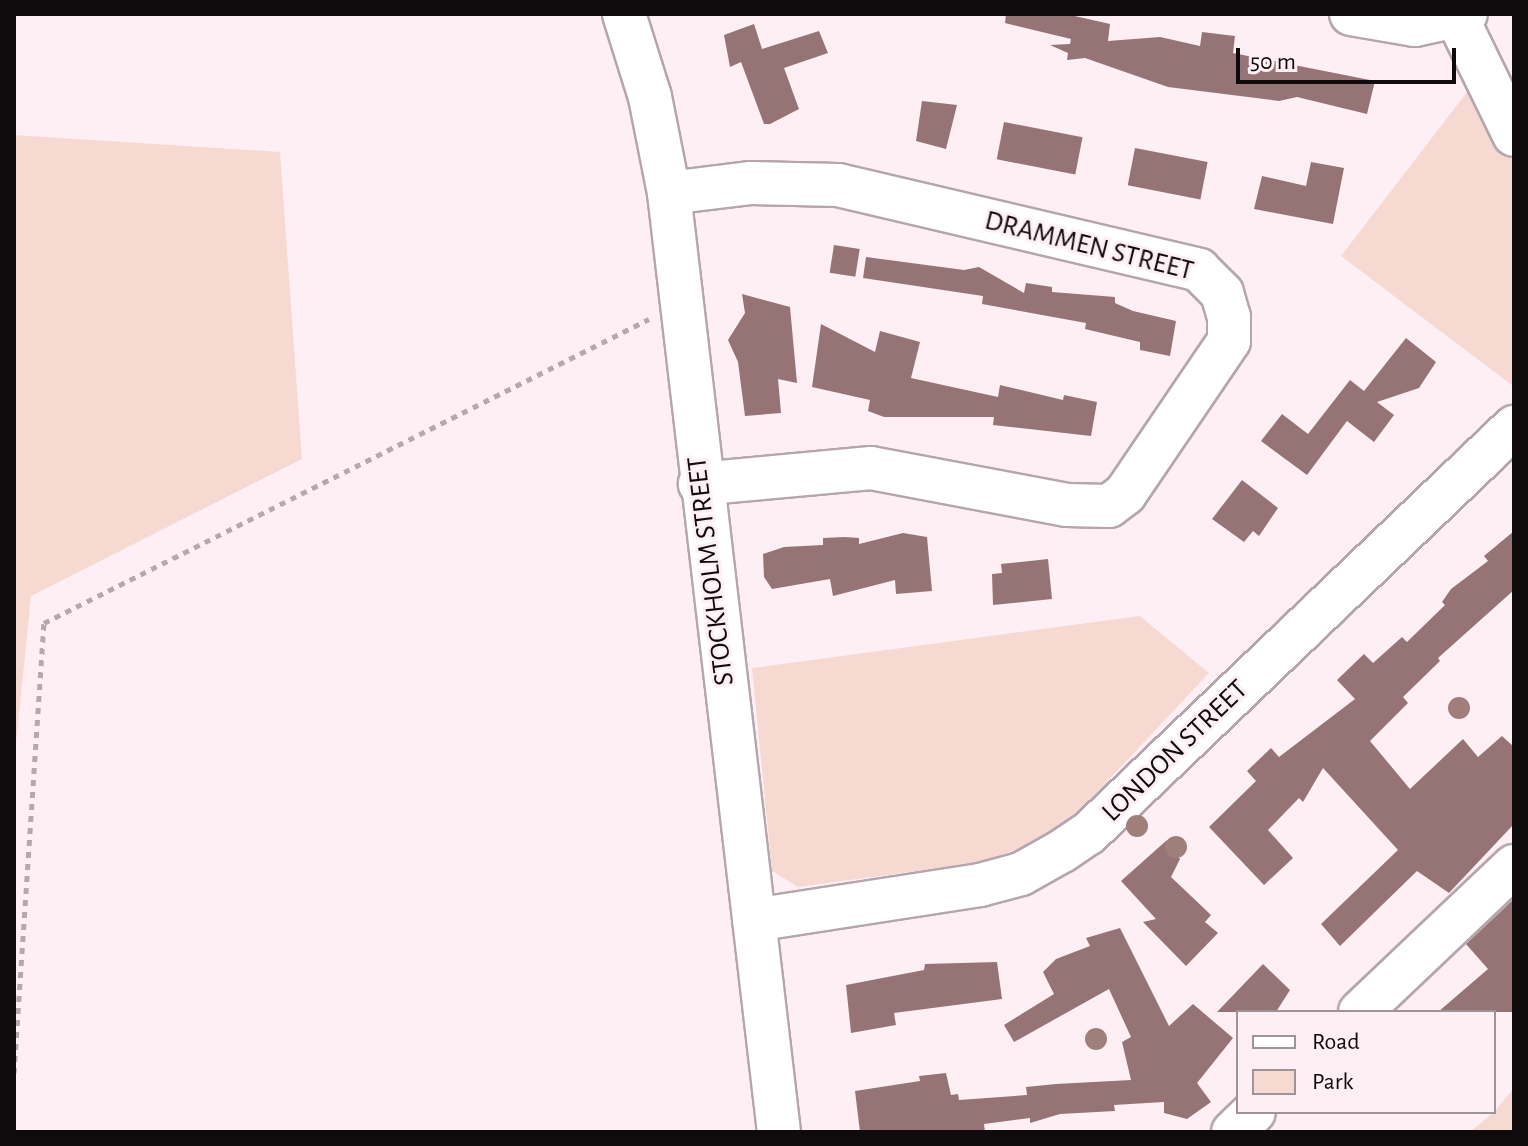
<!DOCTYPE html>
<html>
<head>
<meta charset="utf-8">
<style>
	body { margin:0 }
	#map { position:relative; width:1528px; height:1146px; overflow:hidden; background:#feeff5; font-family:"Alegreya Sans",sans-serif }
	div>[style] { position:absolute }
	.green>* { inset:0; background:#f6dad2 }
	.building>* { inset:0; background:#967476; transform-origin:0 0 }
	.path>* { height:5px; margin-top:-2.5px; transform-origin:0; background:repeating-linear-gradient(90deg,#b5a9ae 0 6px,transparent 0 12px) }
	.roads { filter:drop-shadow(2px 0 #b4a6ac) drop-shadow(-2px 0 #b4a6ac) drop-shadow(0 2px #b4a6ac) drop-shadow(0 -2px #b4a6ac) }
	.minor>* { height:42px; margin:-21px; padding:0 21px; transform-origin:21px; border-radius:21px; background:#fff }
	.trees>* { width:22px; height:22px; margin:-11px; border-radius:50%; background:#a07f7b }
	span { translate:-50% -50%; white-space:nowrap; text-align:center; line-height:1.15; -webkit-text-stroke:6px #feeff5; paint-order:stroke }
	.street-label { font-size:28px; color:#0f0a0c }
	.frame { position:absolute; inset:0; border:16px solid #0f0a0c; pointer-events:none }
	.legend { position:absolute; left:1236px; top:1010px; width:260px; height:104px; box-sizing:border-box; background:#feeff5; border:2px solid #9e9398; margin:0; padding:10px 14px; list-style:none; font-size:24px; color:#0f0a0c }
	.legend li { display:flex; align-items:center; gap:16px; height:40px }
	.legend b { width:40px; border:2px solid #9e9398 }
	.scale { position:absolute; left:1236px; top:48px; width:220px; height:36px; box-sizing:border-box; border:4px solid #0f0a0c; border-top:0; padding-left:10px; font-size:24px; line-height:28px; white-space:nowrap; color:#0f0a0c; -webkit-text-stroke:6px #feeff5; paint-order:stroke }
</style>
</head>
<body>
<div id="map">
	<div class="green">
		<i style="clip-path:polygon(1474px 83px,1514px 164px,1513px 386px,1341px 256px)"></i>
		<i style="clip-path:polygon(14px 135px,280px 152px,302px 459px,31px 596px,14px 764px)"></i>
		<i style="clip-path:polygon(1140px 616px,1209px 673px,1084px 806px,1043px 841px,976px 863px,798px 887px,772px 871px,752px 668px)"></i>
		<i style="clip-path:polygon(1514px 1088px,1514px 1132px,1470px 1132px,1494px 1112px)"></i>
	</div>
	<div class="building">
		<i style="clip-path:polygon(1006px 14px,1066px 14px,1110px 24px,1108px 41px,1160px 37px,1200px 46px,1202px 32px,1235px 36px,1233px 53px,1375px 81px,1367px 114px,1297px 97px,1279px 101px,1168px 87px,1085px 58px,1067px 60px,1068px 53px,1050px 45px,1070px 44px,1071px 39px,1005px 23px)"></i>
		<i style="clip-path:polygon(754px 24px,762px 49px,819px 31px,828px 53px,784px 68px,799px 109px,770px 124px,764px 124px,741px 62px,730px 67px,724px 35px)"></i>
		<i style="clip-path:polygon(922px 101px,957px 105px,946px 149px,916px 141px)"></i>
		<i style="left:1004px;top:122px;width:80px;height:38px;rotate:11deg"></i>
		<i style="left:1135px;top:148px;width:74px;height:38px;rotate:11deg"></i>
		<i style="clip-path:polygon(1311px 162px,1344px 168px,1333px 224px,1254px 209px,1262px 176px,1306px 186px)"></i>
		<i style="left:834px;top:245px;width:26px;height:28px;rotate:9deg"></i>
		<i style="clip-path:polygon(866px 257px,964px 270px,979px 267px,1024px 293px,1026px 283px,1052px 287px,1052px 292px,1115px 297px,1115px 303px,1133px 311px,1176px 321px,1170px 356px,1140px 350px,1140px 342px,1085px 329px,1086px 323px,982px 304px,983px 296px,863px 278px)"></i>
		<i style="clip-path:polygon(742px 294px,790px 307px,797px 383px,778px 379px,781px 413px,745px 416px,738px 362px,728px 340px,745px 313px)"></i>
		<i style="clip-path:polygon(821px 324px,875px 352px,880px 331px,920px 342px,911px 378px,998px 397px,1000px 385px,1063px 400px,1064px 395px,1097px 402px,1091px 436px,993px 425px,994px 417px,884px 417px,868px 411px,870px 400px,812px 387px)"></i>
		<i style="clip-path:polygon(1406px 338px,1436px 362px,1419px 388px,1377px 402px,1394px 415px,1374px 442px,1347px 421px,1307px 475px,1261px 441px,1282px 414px,1308px 434px,1350px 380px,1364px 391px)"></i>
		<i style="clip-path:polygon(1242px 480px,1278px 508px,1259px 536px,1253px 531px,1244px 542px,1212px 519px)"></i>
		<i style="clip-path:polygon(1514px 531px,1514px 590px,1438px 658px,1440px 661px,1403px 697px,1408px 703px,1370px 741px,1410px 789px,1463px 739px,1478px 757px,1502px 736px,1514px 747px,1514px 824px,1449px 893px,1417px 871px,1340px 946px,1321px 924px,1398px 850px,1323px 768px,1303px 802px,1299px 798px,1268px 830px,1293px 858px,1264px 885px,1209px 827px,1256px 781px,1247px 771px,1271px 748px,1279px 757px,1355px 699px,1337px 680px,1364px 654px,1373px 663px,1402px 637px,1407px 642px,1445px 605px,1442px 602px,1451px 589px,1488px 561px,1484px 556px)"></i>
		<i style="clip-path:polygon(903px 533px,927px 537px,932px 591px,896px 594px,895px 580px,833px 596px,830px 579px,772px 589px,764px 577px,763px 554px,784px 547px,823px 545px,823px 538px,845px 537px,859px 538px,859px 544px)"></i>
		<i style="clip-path:polygon(1048px 559px,1052px 599px,993px 605px,992px 574px,1002px 573px,1001px 564px)"></i>
		<i style="clip-path:polygon(1167px 840px,1180px 859px,1171px 877px,1211px 915px,1205px 922px,1218px 933px,1186px 966px,1143px 922px,1156px 919px,1121px 881px)"></i>
		<i style="clip-path:polygon(1514px 899px,1514px 1012px,1438px 1012px,1488px 969px,1466px 944px)"></i>
		<i style="clip-path:polygon(1120px 928px,1169px 1026px,1193px 1004px,1233px 1038px,1197px 1083px,1211px 1102px,1187px 1119px,1164px 1113px,1164px 1102px,1114px 1105px,1115px 1111px,1060px 1114px,1030px 1123px,1030px 1118px,984px 1124px,985px 1132px,860px 1132px,855px 1091px,920px 1081px,919px 1076px,946px 1073px,951px 1095px,958px 1094px,959px 1100px,1027px 1095px,1026px 1087px,1056px 1084px,1131px 1080px,1122px 1042px,1131px 1037px,1109px 989px,1014px 1042px,1004px 1025px,1054px 994px,1043px 972px,1056px 959px,1090px 946px,1086px 938px)"></i>
		<i style="clip-path:polygon(997px 962px,1002px 999px,894px 1013px,896px 1025px,851px 1033px,846px 985px,924px 970px,925px 964px)"></i>
		<i style="clip-path:polygon(1263px 964px,1290px 990px,1276px 1012px,1217px 1012px)"></i>
	</div>
	<div class="path">
		<i style="left:14px;top:1073px;width:451px;rotate:-86.2deg"></i>
		<i style="left:44px;top:623px;width:677px;rotate:-26.68deg"></i>
	</div>
	<div class="roads">
		<div class="minor">
			<i style="left:624px;top:14px;width:87px;rotate:72.6deg"></i>
			<i style="left:650px;top:97px;width:98px;rotate:78.8deg"></i>
			<i style="left:669px;top:193px;width:945px;rotate:83.32deg"></i>
			<i style="left:1351px;top:14px;width:65px;rotate:9.8deg"></i>
			<i style="left:1415px;top:25px;width:52px;rotate:-12.2deg"></i>
			<i style="left:1457px;top:18px;width:130px;rotate:64deg"></i>
			<i style="left:669px;top:193px;width:83px;rotate:-7deg"></i>
			<i style="left:751px;top:183px;width:87px;rotate:1.3deg"></i>
			<i style="left:838px;top:185px;width:371px;rotate:13.2deg"></i>
			<i style="left:1199px;top:270px;width:33px;rotate:45deg"></i>
			<i style="left:1222px;top:293px;width:25px;rotate:74deg"></i>
			<i style="left:1229px;top:317px;width:24px;rotate:90deg"></i>
			<i style="left:1229px;top:341px;width:185px;rotate:124.2deg"></i>
			<i style="left:1125px;top:494px;width:20px;rotate:143deg"></i>
			<i style="left:1109px;top:506px;width:42px;rotate:-178.6deg"></i>
			<i style="left:1067px;top:505px;width:199px;rotate:-169.3deg"></i>
			<i style="left:871px;top:468px;width:172px;rotate:174.7deg"></i>
			<i style="left:754px;top:920px;width:229px;rotate:-8.8deg"></i>
			<i style="left:980px;top:885px;width:42px;rotate:-15deg"></i>
			<i style="left:1021px;top:874px;width:47px;rotate:-29.3deg"></i>
			<i style="left:1062px;top:851px;width:32px;rotate:-34deg"></i>
			<i style="left:1089px;top:833px;width:588px;rotate:-43.69deg"></i>
			<i style="left:1360px;top:1012px;width:212px;rotate:-43.5deg"></i>
			<i style="left:1233px;top:1132px;width:29px;rotate:-44deg"></i>
		</div>
	</div>
	<div class="trees">
		<i style="left:1459px;top:708px"></i>
		<i style="left:1137px;top:826px"></i>
		<i style="left:1176px;top:847px"></i>
		<i style="left:1096px;top:1039px"></i>
	</div>
	<div class="street-label">
		<span style="left:1089px;top:246px;rotate:14deg">DRAMMEN STREET</span>
		<span style="left:711px;top:571px;rotate:-97deg">STOCKHOLM STREET</span>
		<span style="left:1175px;top:751px;rotate:-44deg">LONDON STREET</span>
	</div>
	<div class="frame"></div>
	<ul class="legend">
	<li><b style="height:10px;background:#fff"></b>Road</li>
	<li><b style="height:22px;background:#f6dad2"></b>Park</li>
	</ul>
	<div class="scale">50 m</div>
</div>
</body>
</html>
